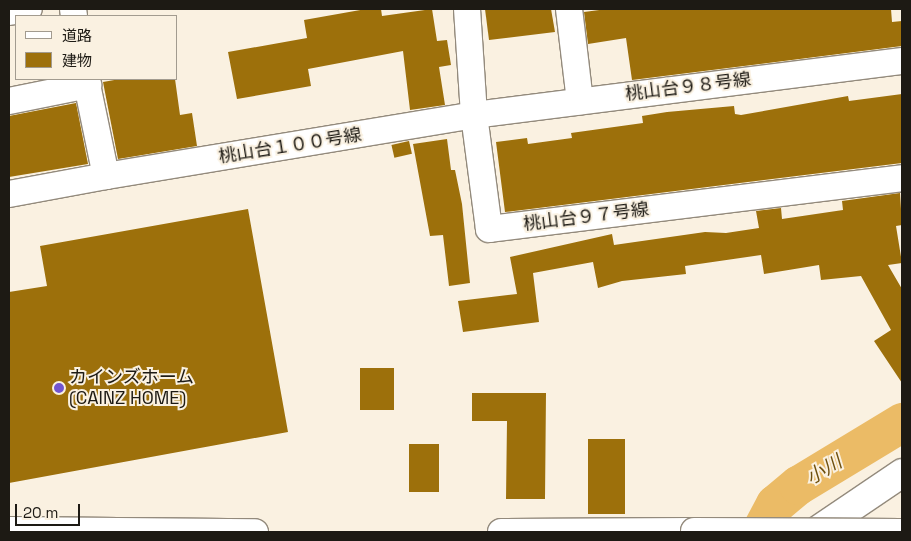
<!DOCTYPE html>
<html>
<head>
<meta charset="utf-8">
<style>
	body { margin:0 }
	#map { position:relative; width:911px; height:541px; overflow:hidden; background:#faf1e1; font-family:"Space Grotesk","Noto Sans JP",sans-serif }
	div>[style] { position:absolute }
	.river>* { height:39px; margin:-19.5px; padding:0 19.5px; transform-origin:19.5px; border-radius:19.5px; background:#ebbb66 }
	.building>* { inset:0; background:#9d700b; transform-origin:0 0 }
	.roads { filter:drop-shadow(1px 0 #938a7c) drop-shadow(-1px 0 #938a7c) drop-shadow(0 1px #938a7c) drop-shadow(0 -1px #938a7c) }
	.minor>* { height:26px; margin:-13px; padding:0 13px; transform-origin:13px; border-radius:13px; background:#fff }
	.major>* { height:28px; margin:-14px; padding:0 14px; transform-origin:14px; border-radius:14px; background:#fff }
	.bridges { filter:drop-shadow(1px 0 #938a7c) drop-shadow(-1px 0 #938a7c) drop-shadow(0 1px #938a7c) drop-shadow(0 -1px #938a7c) }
	.minor-bridge>* { height:26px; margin:-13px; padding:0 13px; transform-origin:13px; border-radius:13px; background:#fff }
	.dots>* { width:14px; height:14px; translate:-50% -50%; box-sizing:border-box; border:2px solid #faf1e1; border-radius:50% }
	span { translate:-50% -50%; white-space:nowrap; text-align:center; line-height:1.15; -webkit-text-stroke:4px #faf1e1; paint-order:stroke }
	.street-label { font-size:18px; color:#1d1a14 }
	.poi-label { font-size:18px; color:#1d1a14 }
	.left { translate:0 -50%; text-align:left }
	.water-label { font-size:19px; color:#6f500e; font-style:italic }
	.frame { position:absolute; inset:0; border:10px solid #1d1a14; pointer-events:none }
	.legend { position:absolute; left:15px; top:15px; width:162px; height:65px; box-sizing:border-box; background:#faf1e1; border:1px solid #a29b8f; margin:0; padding:6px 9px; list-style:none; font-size:15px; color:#1d1a14 }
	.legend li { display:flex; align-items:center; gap:10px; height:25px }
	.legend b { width:25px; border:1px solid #a29b8f }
	.scale { position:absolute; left:15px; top:504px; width:65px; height:22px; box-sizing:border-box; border:2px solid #1d1a14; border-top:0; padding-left:6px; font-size:15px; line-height:18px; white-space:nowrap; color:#1d1a14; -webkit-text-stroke:4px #faf1e1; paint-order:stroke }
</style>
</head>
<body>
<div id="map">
	<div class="river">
		<i style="left:760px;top:532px;width:32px;rotate:-62deg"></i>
		<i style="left:775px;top:504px;width:30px;rotate:-40deg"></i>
		<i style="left:798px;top:485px;width:122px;rotate:-31.2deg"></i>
	</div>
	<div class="building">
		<i style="clip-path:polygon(366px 9px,381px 9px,382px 16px,432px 9px,437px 41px,447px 40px,451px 65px,439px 67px,445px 105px,410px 110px,403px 51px,308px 69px,311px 86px,237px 99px,228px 52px,307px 38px,304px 20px)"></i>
		<i style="clip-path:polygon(485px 9px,551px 9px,555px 32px,489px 40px)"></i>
		<i style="clip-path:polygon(607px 9px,891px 9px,892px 22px,902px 21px,902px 46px,632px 80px,626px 38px,588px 44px,584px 12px)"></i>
		<i style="clip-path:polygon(120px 79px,175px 79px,180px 115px,192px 113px,197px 146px,118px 159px,103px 82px)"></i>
		<i style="clip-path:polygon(902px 94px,902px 163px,505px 212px,496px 142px,527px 138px,528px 144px,572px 138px,571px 133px,643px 123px,642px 116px,667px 112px,734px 106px,735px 114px,741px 115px,848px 96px,849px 101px)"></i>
		<i style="clip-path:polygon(76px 103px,88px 164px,9px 177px,9px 116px)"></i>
		<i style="clip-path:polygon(447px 139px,451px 170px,455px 170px,462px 204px,470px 283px,449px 286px,443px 235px,430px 236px,413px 144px)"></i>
		<i style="left:409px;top:141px;width:13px;height:18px;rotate:77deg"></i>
		<i style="clip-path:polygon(900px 193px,902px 225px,896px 226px,902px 263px,888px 265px,902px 289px,902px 383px,874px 341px,891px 330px,861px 276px,821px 280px,819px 265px,764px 274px,761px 255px,685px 266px,686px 274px,622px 281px,598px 288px,593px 262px,533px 273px,539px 322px,463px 332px,458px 301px,517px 294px,510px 257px,612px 234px,614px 245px,705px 232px,726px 233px,759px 228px,756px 211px,781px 208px,782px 219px,843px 210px,842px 201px)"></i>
		<i style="clip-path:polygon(248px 209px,288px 432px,9px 483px,9px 292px,47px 286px,40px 246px)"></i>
		<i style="left:360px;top:368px;width:34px;height:42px"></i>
		<i style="clip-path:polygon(472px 393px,546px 393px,545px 499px,506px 499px,507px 421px,472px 421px)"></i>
		<i style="left:588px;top:439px;width:37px;height:75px"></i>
		<i style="left:409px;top:444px;width:30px;height:48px"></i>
	</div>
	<div class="roads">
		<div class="minor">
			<i style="left:73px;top:9px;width:7px;rotate:82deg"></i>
			<i style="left:467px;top:9px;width:106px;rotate:86.2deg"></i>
			<i style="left:474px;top:115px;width:115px;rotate:82.5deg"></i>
			<i style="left:489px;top:229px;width:416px;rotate:-7deg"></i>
			<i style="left:569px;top:9px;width:93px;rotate:83.2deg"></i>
			<i style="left:9px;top:12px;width:20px;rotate:-9deg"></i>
			<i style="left:9px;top:101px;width:81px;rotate:-11.4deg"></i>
			<i style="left:106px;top:176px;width:373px;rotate:-9.4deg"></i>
			<i style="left:474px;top:115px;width:431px;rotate:-7.2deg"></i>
			<i style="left:9px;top:194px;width:99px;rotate:-10.5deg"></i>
			<i style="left:106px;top:176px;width:99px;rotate:-101.7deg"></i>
			<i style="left:9px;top:530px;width:246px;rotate:0.5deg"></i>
			<i style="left:501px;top:532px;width:193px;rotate:-0.3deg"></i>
		</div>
		<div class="major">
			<i style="left:815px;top:532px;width:105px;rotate:-34.1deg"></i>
		</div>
	</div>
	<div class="bridges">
		<div class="minor-bridge">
			<i style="left:694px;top:531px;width:208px;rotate:0.3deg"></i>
		</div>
	</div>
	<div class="dots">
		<i style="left:59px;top:388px;background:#7255cf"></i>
	</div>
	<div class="street-label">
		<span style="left:688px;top:87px;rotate:-7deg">桃山台９８号線</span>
		<span style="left:290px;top:146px;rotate:-9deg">桃山台１００号線</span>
		<span style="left:586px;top:217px;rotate:-7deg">桃山台９７号線</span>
	</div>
	<div class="poi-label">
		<span class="left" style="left:69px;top:388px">カインズホーム<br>(CAINZ HOME)</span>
	</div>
	<div class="water-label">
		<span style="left:824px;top:470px;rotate:-31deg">小川</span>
	</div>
	<div class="frame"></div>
	<ul class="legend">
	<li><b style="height:6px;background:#fff"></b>道路</li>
	<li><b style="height:14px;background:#9d700b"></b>建物</li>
	</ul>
	<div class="scale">20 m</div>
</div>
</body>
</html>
